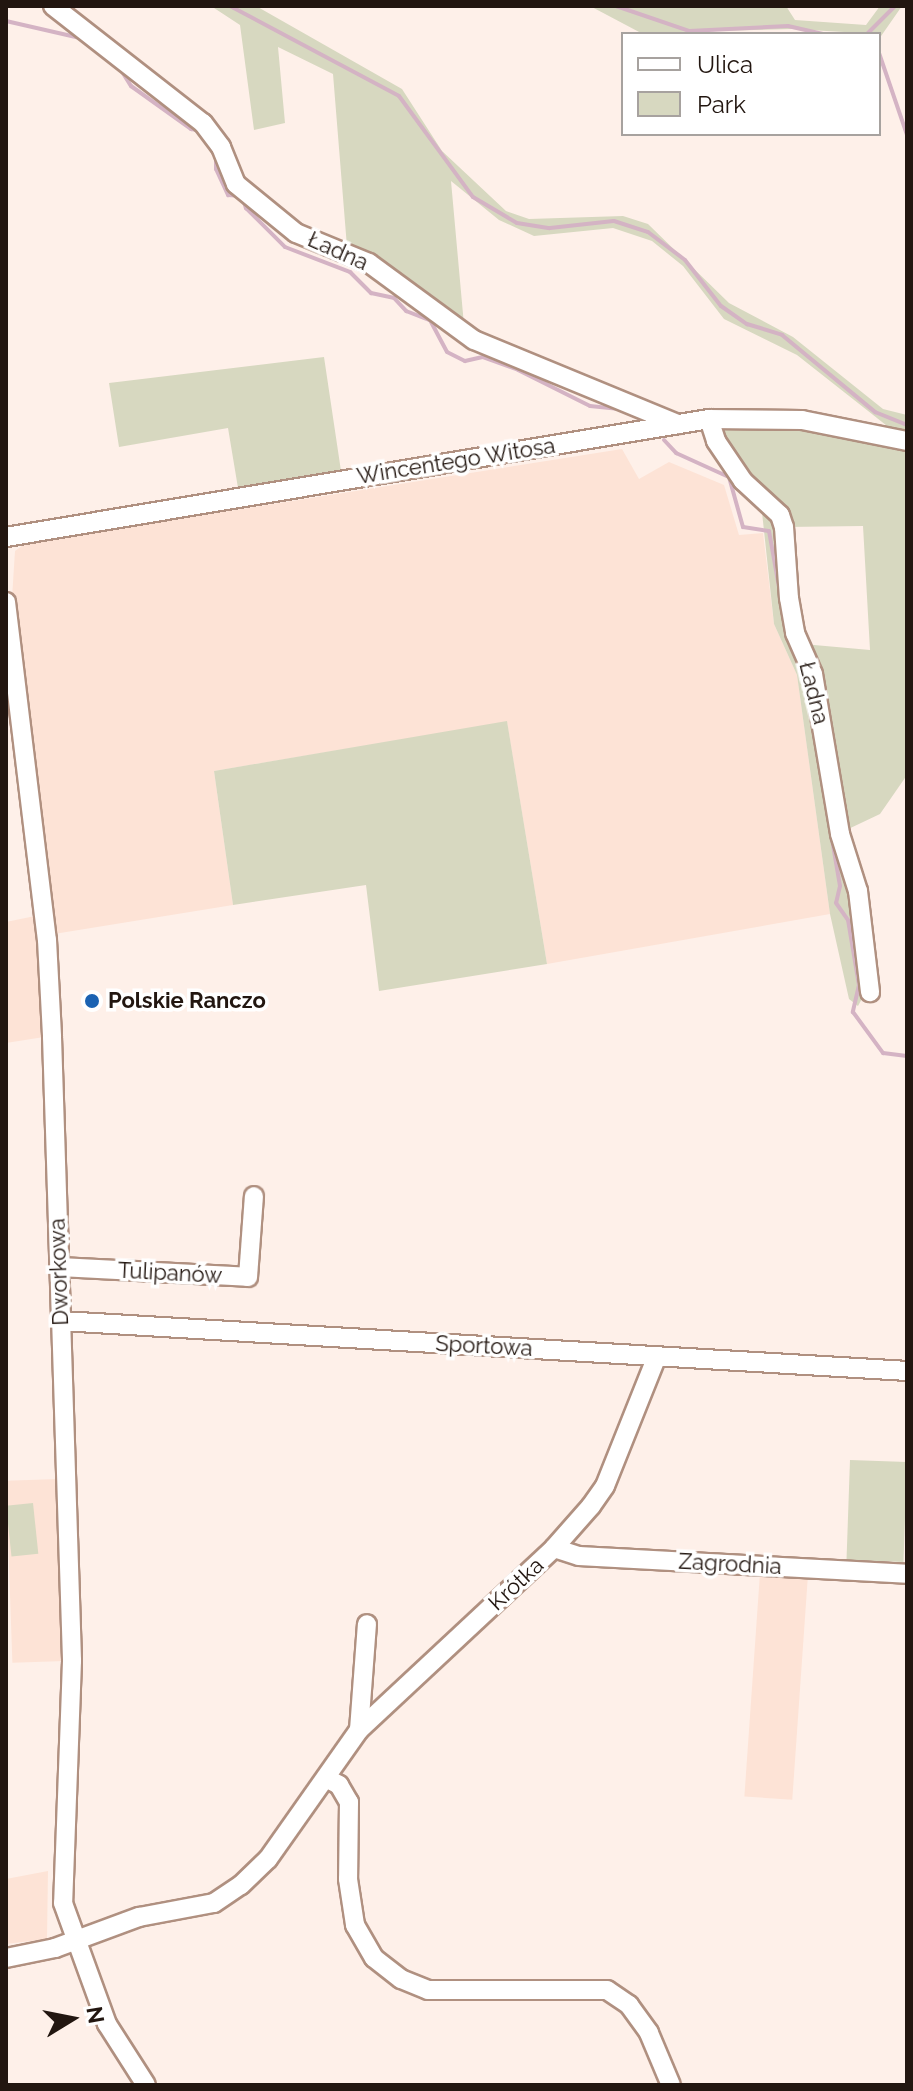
<!DOCTYPE html>
<html>
<head>
<meta charset="utf-8">
<style>
	body { margin:0 }
	#map { position:relative; width:913px; height:2091px; overflow:hidden; background:#fef0e9; font-family:Raleway,sans-serif }
	div>[style] { position:absolute }
	.built>* { inset:0; background:#fde3d6; transform-origin:0 0 }
	.green>* { inset:0; background:#d7d8c0; transform-origin:0 0 }
	.stream>* { height:4px; margin:-2px; padding:0 2px; transform-origin:2px; border-radius:2px; background:#d4b3c4 }
	.roads { filter:drop-shadow(2px 0 #b09080) drop-shadow(-2px 0 #b09080) drop-shadow(0 2px #b09080) drop-shadow(0 -2px #b09080) }
	.minor>* { height:18px; margin:-9px; padding:0 9px; transform-origin:9px; border-radius:9px; background:#fff }
	.dots>* { width:22px; height:22px; translate:-50% -50%; box-sizing:border-box; border:4px solid #fff; border-radius:50% }
	span { translate:-50% -50%; white-space:nowrap; text-align:center; line-height:1.15; -webkit-text-stroke:7px #fff; paint-order:stroke }
	.street-label { font-size:22px; color:#221610 }
	.poi-label { font-size:22px; color:#221610; font-weight:700 }
	.left { translate:0 -50%; text-align:left }
	.frame { position:absolute; inset:0; border:8px solid #221610; pointer-events:none }
	.legend { position:absolute; left:621px; top:32px; width:260px; height:104px; box-sizing:border-box; background:#fff; border:2px solid #a7a29f; margin:0; padding:10px 14px; list-style:none; font-size:24px; color:#221610 }
	.legend li { display:flex; align-items:center; gap:16px; height:40px }
	.legend b { width:40px; border:2px solid #a7a29f }
	.north { position:absolute; left:32px; top:1979px; width:80px; height:80px; -webkit-text-stroke:6px #fff; paint-order:stroke; rotate:80deg; font-size:22px; font-weight:700; line-height:32px; text-align:center; color:#221610 }
	.north::after { content:''; display:block; margin:auto; width:28px; height:36px; background:#221610; clip-path:polygon(50% 0,100% 100%,50% 72%,0 100%) }
</style>
</head>
<body>
<div id="map">
	<div class="built">
		<i style="clip-path:polygon(622px 449px,639px 479px,669px 462px,724px 485px,739px 535px,763px 533px,774px 624px,797px 675px,830px 914px,547px 964px,507px 722px,214px 771px,233px 905px,54px 934px,12px 598px,15px 551px,26px 543px)"></i>
		<i style="clip-path:polygon(35px 916px,44px 1037px,6px 1043px,6px 922px)"></i>
		<i style="left:59px;top:1479px;width:182px;height:53px;rotate:88deg"></i>
		<i style="left:760px;top:1573px;width:48px;height:224px;rotate:4deg"></i>
		<i style="clip-path:polygon(48px 1871px,47px 1939px,6px 1944px,6px 1879px)"></i>
	</div>
	<div class="green">
		<i style="clip-path:polygon(211px 6px,256px 6px,402px 89px,442px 151px,506px 211px,529px 219px,623px 216px,648px 224px,729px 303px,793px 337px,883px 409px,907px 415px,907px 434px,896px 433px,797px 355px,724px 319px,683px 266px,652px 241px,613px 228px,534px 236px,499px 220px,451px 181px,464px 325px,347px 247px,333px 74px,278px 47px,285px 123px,254px 130px,240px 25px)"></i>
		<i style="clip-path:polygon(590px 6px,786px 6px,795px 20px,866px 25px,880px 6px,902px 6px,879px 39px,879px 34px,792px 29px,641px 33px)"></i>
		<i style="clip-path:polygon(324px 357px,341px 471px,238px 488px,228px 428px,119px 447px,109px 383px)"></i>
		<i style="clip-path:polygon(780px 427px,907px 450px,907px 775px,880px 814px,842px 832px,803px 644px,870px 650px,863px 526px,786px 527px,746px 479px,718px 429px)"></i>
		<i style="clip-path:polygon(761px 503px,777px 518px,810px 674px,865px 993px,858px 1006px,849px 999px,830px 914px,797px 675px,774px 624px)"></i>
		<i style="clip-path:polygon(507px 721px,547px 964px,379px 991px,366px 885px,233px 905px,214px 771px)"></i>
		<i style="left:850px;top:1460px;width:57px;height:100px;rotate:2deg"></i>
		<i style="left:33px;top:1503px;width:51px;height:27px;rotate:84deg"></i>
	</div>
	<div class="stream">
		<i style="left:230px;top:6px;width:191px;rotate:28deg"></i>
		<i style="left:399px;top:96px;width:125px;rotate:53.8deg"></i>
		<i style="left:473px;top:197px;width:51px;rotate:30.6deg"></i>
		<i style="left:517px;top:223px;width:33px;rotate:9deg"></i>
		<i style="left:550px;top:228px;width:64px;rotate:-6.2deg"></i>
		<i style="left:614px;top:221px;width:36px;rotate:18deg"></i>
		<i style="left:648px;top:232px;width:46px;rotate:37.1deg"></i>
		<i style="left:685px;top:260px;width:58px;rotate:52deg"></i>
		<i style="left:721px;top:306px;width:32px;rotate:35deg"></i>
		<i style="left:747px;top:324px;width:37px;rotate:17deg"></i>
		<i style="left:782px;top:335px;width:121px;rotate:39.6deg"></i>
		<i style="left:875px;top:412px;width:35px;rotate:22deg"></i>
		<i style="left:616px;top:6px;width:77px;rotate:18.9deg"></i>
		<i style="left:689px;top:31px;width:99px;rotate:-2.9deg"></i>
		<i style="left:788px;top:26px;width:37px;rotate:13deg"></i>
		<i style="left:6px;top:21px;width:76px;rotate:12.9deg"></i>
		<i style="left:867px;top:34px;width:40px;rotate:-45deg"></i>
		<i style="left:879px;top:53px;width:87px;rotate:71.1deg"></i>
		<i style="left:121px;top:70px;width:19px;rotate:58deg"></i>
		<i style="left:131px;top:86px;width:74px;rotate:35.6deg"></i>
		<i style="left:191px;top:129px;width:11px;rotate:10deg"></i>
		<i style="left:216px;top:154px;width:15px;rotate:90deg"></i>
		<i style="left:216px;top:169px;width:29px;rotate:65deg"></i>
		<i style="left:228px;top:195px;width:14px;rotate:4deg"></i>
		<i style="left:242px;top:196px;width:13px;rotate:72deg"></i>
		<i style="left:246px;top:208px;width:55px;rotate:45deg"></i>
		<i style="left:285px;top:247px;width:70px;rotate:21deg"></i>
		<i style="left:350px;top:272px;width:30px;rotate:45deg"></i>
		<i style="left:371px;top:293px;width:24px;rotate:12deg"></i>
		<i style="left:394px;top:298px;width:18px;rotate:47deg"></i>
		<i style="left:406px;top:311px;width:26px;rotate:21deg"></i>
		<i style="left:430px;top:320px;width:36px;rotate:62deg"></i>
		<i style="left:447px;top:352px;width:20px;rotate:27deg"></i>
		<i style="left:465px;top:361px;width:18px;rotate:-13deg"></i>
		<i style="left:483px;top:357px;width:37px;rotate:20deg"></i>
		<i style="left:518px;top:370px;width:80px;rotate:26.6deg"></i>
		<i style="left:590px;top:406px;width:30px;rotate:6deg"></i>
		<i style="left:664px;top:440px;width:18px;rotate:47deg"></i>
		<i style="left:676px;top:453px;width:58px;rotate:24.4deg"></i>
		<i style="left:729px;top:477px;width:52px;rotate:74.4deg"></i>
		<i style="left:743px;top:527px;width:26px;rotate:9deg"></i>
		<i style="left:769px;top:531px;width:103px;rotate:79.9deg"></i>
		<i style="left:826px;top:804px;width:83px;rotate:80.3deg"></i>
		<i style="left:840px;top:886px;width:17px;rotate:103deg"></i>
		<i style="left:836px;top:903px;width:21px;rotate:55deg"></i>
		<i style="left:848px;top:920px;width:66px;rotate:80.4deg"></i>
		<i style="left:859px;top:985px;width:28px;rotate:103deg"></i>
		<i style="left:853px;top:1012px;width:51px;rotate:53.8deg"></i>
		<i style="left:883px;top:1053px;width:24px;rotate:7deg"></i>
	</div>
	<div class="roads">
		<div class="minor">
			<i style="left:53px;top:6px;width:190px;rotate:38deg"></i>
			<i style="left:203px;top:123px;width:30px;rotate:53deg"></i>
			<i style="left:221px;top:147px;width:40px;rotate:68deg"></i>
			<i style="left:236px;top:184px;width:77px;rotate:39.2deg"></i>
			<i style="left:296px;top:233px;width:79px;rotate:22.3deg"></i>
			<i style="left:369px;top:263px;width:130px;rotate:36.3deg"></i>
			<i style="left:474px;top:340px;width:221px;rotate:22.4deg"></i>
			<i style="left:709px;top:419px;width:23px;rotate:72deg"></i>
			<i style="left:716px;top:441px;width:48px;rotate:56deg"></i>
			<i style="left:743px;top:481px;width:50px;rotate:42.6deg"></i>
			<i style="left:780px;top:515px;width:13px;rotate:72deg"></i>
			<i style="left:784px;top:527px;width:71px;rotate:86deg"></i>
			<i style="left:789px;top:598px;width:36px;rotate:80deg"></i>
			<i style="left:795px;top:633px;width:45px;rotate:66.3deg"></i>
			<i style="left:813px;top:674px;width:162px;rotate:80.4deg"></i>
			<i style="left:840px;top:834px;width:60px;rotate:72.5deg"></i>
			<i style="left:858px;top:891px;width:102px;rotate:83.2deg"></i>
			<i style="left:6px;top:537px;width:713px;rotate:-9.53deg"></i>
			<i style="left:709px;top:419px;width:93px;rotate:0.6deg"></i>
			<i style="left:802px;top:420px;width:107px;rotate:11.3deg"></i>
			<i style="left:6px;top:602px;width:340px;rotate:83.1deg"></i>
			<i style="left:47px;top:940px;width:97px;rotate:87deg"></i>
			<i style="left:52px;top:1037px;width:624px;rotate:88.16deg"></i>
			<i style="left:72px;top:1661px;width:242px;rotate:92.1deg"></i>
			<i style="left:63px;top:1903px;width:129px;rotate:70deg"></i>
			<i style="left:107px;top:2024px;width:72px;rotate:57.4deg"></i>
			<i style="left:59px;top:1267px;width:189px;rotate:3deg"></i>
			<i style="left:248px;top:1277px;width:81px;rotate:-85.8deg"></i>
			<i style="left:61px;top:1321px;width:847px;rotate:3.38deg"></i>
			<i style="left:554px;top:1548px;width:26px;rotate:18deg"></i>
			<i style="left:579px;top:1556px;width:328px;rotate:3.1deg"></i>
			<i style="left:359px;top:1730px;width:106px;rotate:-85.7deg"></i>
			<i style="left:326px;top:1778px;width:15px;rotate:28deg"></i>
			<i style="left:339px;top:1785px;width:20px;rotate:60deg"></i>
			<i style="left:349px;top:1802px;width:77px;rotate:90.7deg"></i>
			<i style="left:348px;top:1879px;width:47px;rotate:81.3deg"></i>
			<i style="left:355px;top:1925px;width:38px;rotate:60deg"></i>
			<i style="left:374px;top:1958px;width:34px;rotate:38deg"></i>
			<i style="left:401px;top:1979px;width:29px;rotate:22deg"></i>
			<i style="left:428px;top:1990px;width:179px"></i>
			<i style="left:607px;top:1990px;width:27px;rotate:34deg"></i>
			<i style="left:629px;top:2005px;width:34px;rotate:54deg"></i>
			<i style="left:649px;top:2033px;width:56px;rotate:67.1deg"></i>
			<i style="left:6px;top:1958px;width:50px;rotate:-11.5deg"></i>
			<i style="left:55px;top:1948px;width:90px;rotate:-20.3deg"></i>
			<i style="left:139px;top:1917px;width:76px;rotate:-10.6deg"></i>
			<i style="left:214px;top:1903px;width:32px;rotate:-34deg"></i>
			<i style="left:241px;top:1885px;width:37px;rotate:-44deg"></i>
			<i style="left:268px;top:1859px;width:158px;rotate:-54.8deg"></i>
			<i style="left:359px;top:1730px;width:267px;rotate:-43deg"></i>
			<i style="left:554px;top:1548px;width:56px;rotate:-48.6deg"></i>
			<i style="left:591px;top:1506px;width:24px;rotate:-55deg"></i>
			<i style="left:605px;top:1486px;width:140px;rotate:-68.2deg"></i>
		</div>
	</div>
	<div class="dots">
		<i style="left:92px;top:1001px;background:#1b62b2"></i>
	</div>
	<div class="street-label">
		<span style="left:338px;top:251px;rotate:24deg">Ładna</span>
		<span style="left:456px;top:461px;rotate:-9deg">Wincentego Witosa</span>
		<span style="left:814px;top:693px;rotate:76deg">Ładna</span>
		<span style="left:59px;top:1272px;rotate:-92deg">Dworkowa</span>
		<span style="left:170px;top:1273px;rotate:3deg">Tulipanów</span>
		<span style="left:484px;top:1346px;rotate:3deg">Sportowa</span>
		<span style="left:730px;top:1564px;rotate:3deg">Zagrodnia</span>
		<span style="left:516px;top:1584px;rotate:-43deg">Krótka</span>
	</div>
	<div class="poi-label">
		<span class="left" style="left:108px;top:1001px">Polskie Ranczo</span>
	</div>
	<div class="frame"></div>
	<ul class="legend">
	<li><b style="height:10px;background:#fff"></b>Ulica</li>
	<li><b style="height:22px;background:#d7d8c0"></b>Park</li>
	</ul>
	<div class="north">N</div>
</div>
</body>
</html>
